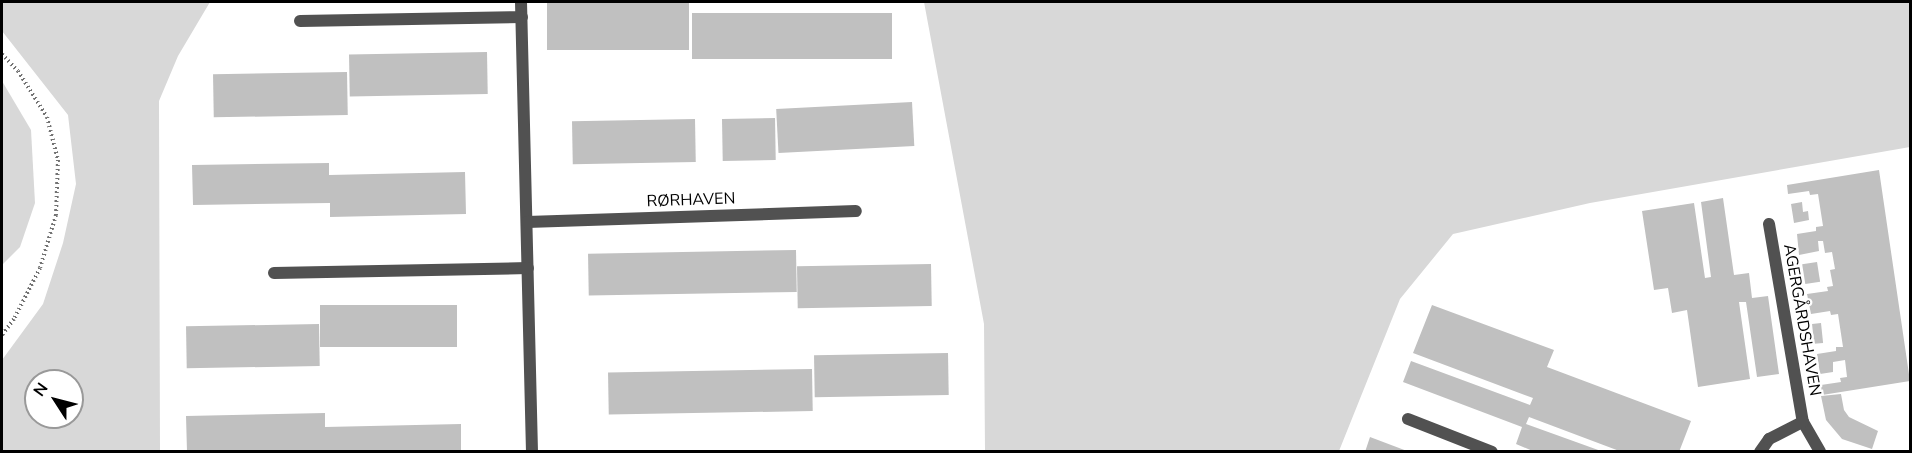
<!DOCTYPE html>
<html>
<head>
<meta charset="utf-8">
<style>
	body { margin:0 }
	#map { position:relative; width:1912px; height:453px; overflow:hidden; background:#fff; font-family:"Nunito Sans",sans-serif }
	div>[style] { position:absolute }
	.green>* { inset:0; background:#d8d8d8 }
	.building>* { inset:0; background:#c0c0c0; transform-origin:0 0 }
	.path>* { height:4px; margin-top:-2px; transform-origin:0; background:repeating-linear-gradient(90deg,#737373 0 1.5px,transparent 0 4.5px) }
	.minor>* { height:12px; margin:-6px; padding:0 6px; transform-origin:6px; border-radius:6px; background:#515151 }
	span { translate:-50% -50%; white-space:nowrap; text-align:center; line-height:1.15; -webkit-text-stroke:4.5px #fff; paint-order:stroke }
	.street-label { font-size:16px; color:#000 }
	.frame { position:absolute; inset:0; border:3px solid #000; pointer-events:none }
	.north { position:absolute; left:24px; top:369px; width:60px; height:60px; box-sizing:border-box; background:#fff; border:2px solid #999; border-radius:50%; rotate:306deg; font-size:16px; font-weight:700; line-height:24px; text-align:center; color:#000 }
	.north::after { content:''; display:block; margin:auto; width:21px; height:27px; background:#000; clip-path:polygon(50% 0,100% 100%,50% 72%,0 100%) }
</style>
</head>
<body>
<div id="map">
	<div class="green">
		<i style="clip-path:polygon(evenodd,2px 2px,210px 2px,178px 56px,159px 101px,160px 451px,2px 451px,2px 360px,43px 304px,63px 243px,76px 184px,68px 115px,2px 31px,2px 2px,36px 381px,72px 381px,72px 417px,36px 417px,36px 381px)"></i>
		<i style="clip-path:polygon(924px 2px,1910px 2px,1910px 147px,1590px 203px,1453px 234px,1400px 299px,1339px 451px,985px 451px,984px 324px)"></i>
		<i style="clip-path:polygon(2px 81px,31px 130px,35px 203px,20px 247px,2px 265px)"></i>
	</div>
	<div class="building">
		<i style="left:547px;top:2px;width:142px;height:48px"></i>
		<i style="left:892px;top:13px;width:46px;height:200px;rotate:90deg"></i>
		<i style="left:487px;top:52px;width:42px;height:138px;rotate:89deg"></i>
		<i style="left:347px;top:72px;width:43px;height:134px;rotate:89deg"></i>
		<i style="left:912px;top:102px;width:44px;height:136px;rotate:87deg"></i>
		<i style="left:775px;top:118px;width:42px;height:53px;rotate:89deg"></i>
		<i style="left:695px;top:119px;width:43px;height:123px;rotate:89deg"></i>
		<i style="clip-path:polygon(329px 163px,329px 175px,465px 172px,466px 214px,330px 217px,330px 203px,193px 205px,192px 165px)"></i>
		<i style="clip-path:polygon(1879px 170px,1910px 381px,1822px 395px,1821px 385px,1841px 382px,1840px 378px,1847px 377px,1845px 360px,1833px 362px,1833px 372px,1820px 374px,1817px 354px,1836px 351px,1836px 347px,1843px 347px,1838px 314px,1831px 315px,1830px 311px,1811px 314px,1807px 294px,1828px 291px,1827px 287px,1833px 286px,1830px 270px,1835px 269px,1832px 252px,1825px 253px,1823px 241px,1818px 241px,1819px 251px,1799px 255px,1797px 234px,1816px 231px,1816px 227px,1823px 226px,1818px 194px,1810px 195px,1809px 191px,1788px 194px,1787px 185px)"></i>
		<i style="clip-path:polygon(1723px 198px,1734px 275px,1749px 273px,1752px 298px,1768px 296px,1779px 374px,1757px 377px,1746px 302px,1739px 302px,1750px 379px,1698px 387px,1687px 310px,1672px 313px,1668px 288px,1654px 290px,1642px 211px,1694px 203px,1705px 278px,1711px 277px,1701px 202px)"></i>
		<i style="clip-path:polygon(1802px 202px,1803px 212px,1808px 211px,1809px 220px,1794px 223px,1791px 204px)"></i>
		<i style="left:796px;top:250px;width:42px;height:208px;rotate:89deg"></i>
		<i style="left:1817px;top:262px;width:20px;height:15px;rotate:81deg"></i>
		<i style="left:931px;top:264px;width:42px;height:134px;rotate:89deg"></i>
		<i style="left:457px;top:305px;width:42px;height:137px;rotate:90deg"></i>
		<i style="clip-path:polygon(1432px 305px,1554px 350px,1547px 367px,1691px 421px,1679px 452px,1622px 452px,1529px 417px,1526px 424px,1601px 451px,1535px 452px,1516px 444px,1522px 427px,1403px 382px,1411px 361px,1530px 405px,1533px 398px,1413px 353px)"></i>
		<i style="left:1821px;top:323px;width:20px;height:9px;rotate:84deg"></i>
		<i style="left:319px;top:324px;width:42px;height:133px;rotate:89deg"></i>
		<i style="left:948px;top:353px;width:42px;height:134px;rotate:89deg"></i>
		<i style="left:812px;top:369px;width:42px;height:204px;rotate:89deg"></i>
		<i style="clip-path:polygon(1841px 394px,1844px 410px,1849px 417px,1878px 431px,1872px 449px,1842px 439px,1826px 420px,1821px 396px)"></i>
		<i style="clip-path:polygon(325px 413px,325px 427px,461px 424px,461px 452px,187px 452px,186px 416px)"></i>
		<i style="clip-path:polygon(1370px 437px,1407px 451px,1407px 452px,1365px 452px)"></i>
	</div>
	<div class="path">
		<i style="left:2px;top:54px;width:23px;rotate:47deg"></i>
		<i style="left:18px;top:71px;width:54px;rotate:57.8deg"></i>
		<i style="left:47px;top:117px;width:44px;rotate:75.7deg"></i>
		<i style="left:58px;top:160px;width:55px;rotate:92.1deg"></i>
		<i style="left:56px;top:215px;width:55px;rotate:106.8deg"></i>
		<i style="left:40px;top:268px;width:57px;rotate:117deg"></i>
		<i style="left:14px;top:319px;width:20px;rotate:127deg"></i>
	</div>
	<div class="minor">
		<i style="left:521px;top:2px;width:450px;rotate:88.6deg"></i>
		<i style="left:300px;top:21px;width:222px;rotate:-1deg"></i>
		<i style="left:527px;top:222px;width:329px;rotate:-1.9deg"></i>
		<i style="left:1769px;top:224px;width:201px;rotate:80.3deg"></i>
		<i style="left:1803px;top:422px;width:34px;rotate:60deg"></i>
		<i style="left:274px;top:273px;width:254px;rotate:-1.1deg"></i>
		<i style="left:1408px;top:419px;width:90px;rotate:21.4deg"></i>
		<i style="left:1760px;top:452px;width:16px;rotate:-55deg"></i>
		<i style="left:1769px;top:439px;width:38px;rotate:-27deg"></i>
	</div>
	<div class="street-label">
		<span style="left:691px;top:200px;rotate:-2deg">RØRHAVEN</span>
		<span style="left:1802px;top:320px;rotate:80deg">AGERGÅRDSHAVEN</span>
	</div>
	<div class="frame"></div>
	<div class="north">N</div>
</div>
</body>
</html>
